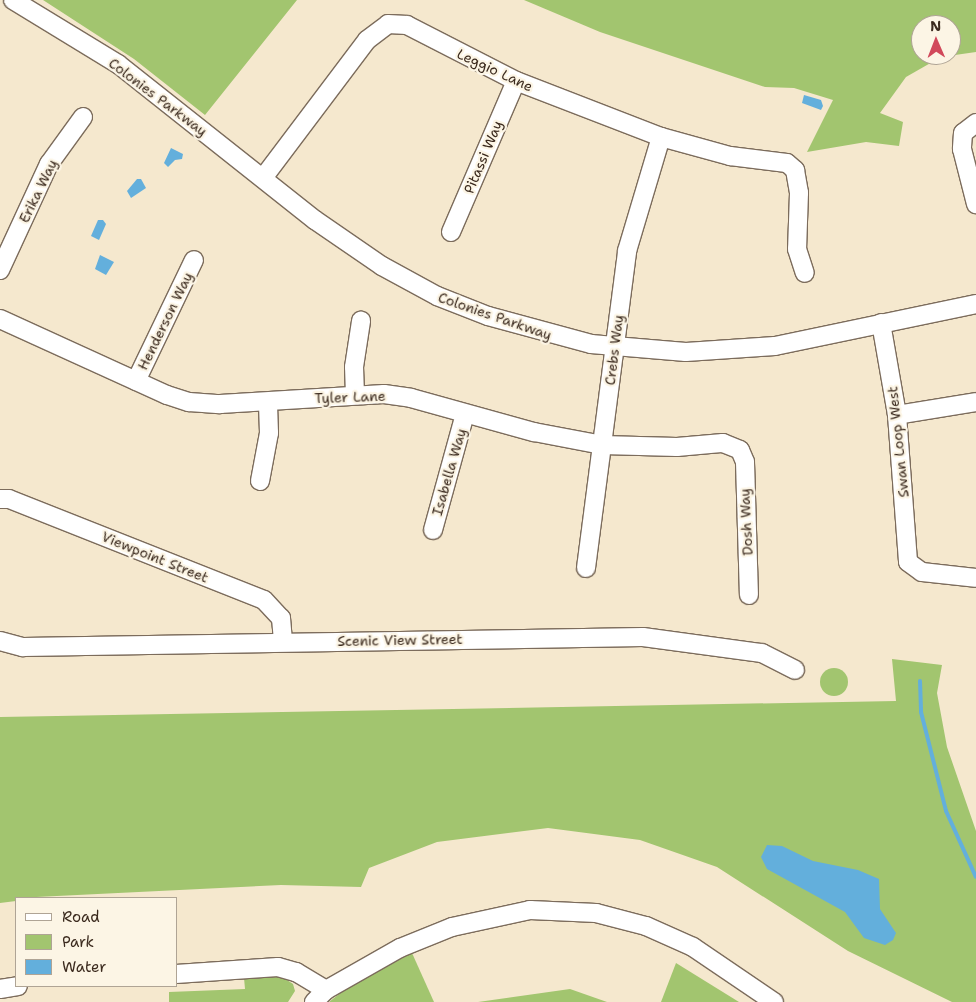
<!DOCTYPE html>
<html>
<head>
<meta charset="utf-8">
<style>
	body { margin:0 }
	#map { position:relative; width:976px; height:1002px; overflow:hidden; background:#f5e8ce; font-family:"Shantell Sans",sans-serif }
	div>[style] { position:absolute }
	.green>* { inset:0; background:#a2c56f }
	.round { border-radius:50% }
	.water>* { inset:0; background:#63afdc }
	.stream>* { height:4px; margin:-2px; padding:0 2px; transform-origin:2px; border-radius:2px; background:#63afdc }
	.roads { filter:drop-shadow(1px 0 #7c6c5c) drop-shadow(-1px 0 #7c6c5c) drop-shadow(0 1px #7c6c5c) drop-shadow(0 -1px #7c6c5c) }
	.minor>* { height:18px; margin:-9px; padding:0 9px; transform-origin:9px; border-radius:9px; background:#fff }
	span { translate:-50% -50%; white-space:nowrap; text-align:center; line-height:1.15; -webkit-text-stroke:4.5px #fcf5e5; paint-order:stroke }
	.street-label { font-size:14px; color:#3b2a1e }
	.legend { position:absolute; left:15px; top:897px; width:162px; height:90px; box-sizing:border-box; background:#fcf5e5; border:1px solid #afa495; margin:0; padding:6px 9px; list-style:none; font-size:15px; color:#3b2a1e }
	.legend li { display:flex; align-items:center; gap:10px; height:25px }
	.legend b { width:25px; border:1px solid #afa495 }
	.north { position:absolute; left:911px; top:15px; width:50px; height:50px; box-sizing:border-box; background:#fcf5e5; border:1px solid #afa495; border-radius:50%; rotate:359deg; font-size:14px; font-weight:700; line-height:20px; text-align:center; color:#3b2a1e }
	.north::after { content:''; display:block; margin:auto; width:18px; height:22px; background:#d1495b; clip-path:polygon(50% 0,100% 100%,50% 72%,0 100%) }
</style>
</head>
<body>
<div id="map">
	<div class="green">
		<i style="clip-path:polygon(43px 0,297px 0,205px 115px,134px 59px)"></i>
		<i style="clip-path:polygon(evenodd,524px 0,976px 0,976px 52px,941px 57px,906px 77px,880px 113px,903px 122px,899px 146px,866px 142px,807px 152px,833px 100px,794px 88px,765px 87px,600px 32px,524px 0,921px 25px,951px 25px,951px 55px,921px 55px,921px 25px)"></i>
		<i style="clip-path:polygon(892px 659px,942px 665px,937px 693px,947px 747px,976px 831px,976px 1002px,952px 1002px,848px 951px,717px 867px,640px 840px,548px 828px,437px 842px,369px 868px,361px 887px,281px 885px,16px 898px,16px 901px,0 903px,0 717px,896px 701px)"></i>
		<i class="round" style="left:820px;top:668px;width:28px;height:28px"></i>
		<i style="clip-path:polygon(412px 953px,434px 1002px,329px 1002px,358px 979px)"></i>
		<i style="clip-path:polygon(676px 963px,739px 1002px,661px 1002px)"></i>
		<i style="clip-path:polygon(281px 976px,293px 984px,295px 991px,288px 1002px,169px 1002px,169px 992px,245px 989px,244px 978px)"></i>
		<i style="clip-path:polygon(570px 989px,607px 1002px,478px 1002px)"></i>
	</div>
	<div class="water">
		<i style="clip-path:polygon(804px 95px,821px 100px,823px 106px,821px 110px,802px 103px)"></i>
		<i style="clip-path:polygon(171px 148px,183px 154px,182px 159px,175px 160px,168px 167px,164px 163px)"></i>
		<i style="clip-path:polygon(137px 179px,141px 179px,146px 188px,131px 198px,127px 191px)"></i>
		<i style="clip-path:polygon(98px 220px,103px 220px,106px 224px,99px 240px,91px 236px)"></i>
		<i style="clip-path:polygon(100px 255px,114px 262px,106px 275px,95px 269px)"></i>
		<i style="clip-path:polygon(767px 845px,782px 846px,813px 861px,858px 870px,879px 879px,880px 909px,896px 933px,893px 940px,885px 945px,864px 938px,845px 912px,767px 869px,761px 857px)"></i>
	</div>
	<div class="stream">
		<i style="left:920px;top:681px;width:31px;rotate:88deg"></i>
		<i style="left:921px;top:712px;width:102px;rotate:75.8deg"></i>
		<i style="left:946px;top:811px;width:72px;rotate:65.6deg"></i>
	</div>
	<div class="roads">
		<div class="minor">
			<i style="left:13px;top:0;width:123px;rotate:31.4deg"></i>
			<i style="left:118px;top:64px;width:251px;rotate:38.4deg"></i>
			<i style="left:315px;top:220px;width:81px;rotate:34.5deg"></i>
			<i style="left:382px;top:266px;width:63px;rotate:28.6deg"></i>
			<i style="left:437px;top:296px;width:55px;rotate:21.4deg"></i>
			<i style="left:488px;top:316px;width:107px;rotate:15.2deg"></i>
			<i style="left:591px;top:344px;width:95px;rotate:4.8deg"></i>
			<i style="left:686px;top:352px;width:89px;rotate:-3.9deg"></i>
			<i style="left:775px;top:346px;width:205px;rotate:-11.8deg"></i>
			<i style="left:976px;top:123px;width:16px;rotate:142deg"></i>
			<i style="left:963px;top:133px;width:16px;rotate:94deg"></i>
			<i style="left:962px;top:149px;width:57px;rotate:75.7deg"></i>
			<i style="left:263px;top:178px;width:173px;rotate:-53deg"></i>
			<i style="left:367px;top:40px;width:26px;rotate:-37deg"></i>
			<i style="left:388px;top:24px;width:19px;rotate:3deg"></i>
			<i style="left:407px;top:25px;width:123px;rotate:27.2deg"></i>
			<i style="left:516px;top:81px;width:155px;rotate:21.1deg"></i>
			<i style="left:661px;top:137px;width:72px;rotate:15.4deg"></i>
			<i style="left:730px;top:156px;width:57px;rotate:7deg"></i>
			<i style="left:787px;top:163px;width:11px;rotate:41deg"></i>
			<i style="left:795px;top:170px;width:23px;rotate:80deg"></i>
			<i style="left:799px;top:193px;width:56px;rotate:92deg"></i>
			<i style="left:797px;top:249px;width:25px;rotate:72deg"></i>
			<i style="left:451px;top:232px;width:164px;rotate:-66.7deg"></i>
			<i style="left:0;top:270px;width:117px;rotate:-65.2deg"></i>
			<i style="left:49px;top:164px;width:58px;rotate:-54.1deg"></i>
			<i style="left:0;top:319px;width:183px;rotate:24.5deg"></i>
			<i style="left:167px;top:395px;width:23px;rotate:18deg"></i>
			<i style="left:189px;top:402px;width:31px;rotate:4deg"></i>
			<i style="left:220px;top:404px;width:164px;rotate:-3.5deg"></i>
			<i style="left:384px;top:394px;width:27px;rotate:8deg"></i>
			<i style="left:411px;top:398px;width:128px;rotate:15.5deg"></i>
			<i style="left:534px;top:432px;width:69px;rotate:10.8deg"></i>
			<i style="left:602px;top:445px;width:75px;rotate:1.5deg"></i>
			<i style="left:677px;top:447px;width:46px;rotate:-5deg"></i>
			<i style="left:723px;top:443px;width:18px;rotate:22deg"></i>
			<i style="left:740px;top:450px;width:13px;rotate:67deg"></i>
			<i style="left:745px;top:462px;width:133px;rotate:88.3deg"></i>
			<i style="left:881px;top:323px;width:93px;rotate:80.1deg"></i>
			<i style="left:897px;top:415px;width:147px;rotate:85.7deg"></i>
			<i style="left:908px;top:562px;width:17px;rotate:36deg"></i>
			<i style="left:922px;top:572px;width:54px;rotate:6.3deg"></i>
			<i style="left:136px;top:381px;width:134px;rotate:-64.4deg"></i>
			<i style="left:355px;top:395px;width:28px;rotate:-92deg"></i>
			<i style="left:354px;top:367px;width:47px;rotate:-81.3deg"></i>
			<i style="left:897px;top:415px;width:80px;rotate:-9.3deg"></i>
			<i style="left:260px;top:481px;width:49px;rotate:-79.4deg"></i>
			<i style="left:269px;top:433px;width:31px;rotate:-92deg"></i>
			<i style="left:0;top:499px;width:9px"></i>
			<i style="left:9px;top:499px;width:274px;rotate:21.6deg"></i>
			<i style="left:264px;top:600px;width:25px;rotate:47deg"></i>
			<i style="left:281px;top:618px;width:23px;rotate:85deg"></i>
			<i style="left:433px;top:530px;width:120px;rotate:-74.6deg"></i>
			<i style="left:586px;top:568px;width:320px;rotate:-82.6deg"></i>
			<i style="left:627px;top:251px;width:119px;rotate:-73.4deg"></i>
			<i style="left:0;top:641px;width:24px;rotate:15deg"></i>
			<i style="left:23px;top:647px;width:620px;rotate:-0.92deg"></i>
			<i style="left:643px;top:637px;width:120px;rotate:7.7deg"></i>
			<i style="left:762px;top:653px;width:37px;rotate:27deg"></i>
			<i style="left:176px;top:974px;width:102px;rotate:-3.9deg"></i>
			<i style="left:278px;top:967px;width:19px;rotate:16deg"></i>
			<i style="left:296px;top:972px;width:35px;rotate:31deg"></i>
			<i style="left:0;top:989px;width:18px;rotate:-9deg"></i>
			<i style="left:314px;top:1002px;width:17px;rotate:-45deg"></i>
			<i style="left:326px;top:990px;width:85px;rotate:-29.6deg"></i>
			<i style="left:400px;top:948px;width:56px;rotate:-22deg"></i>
			<i style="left:452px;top:927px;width:80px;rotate:-12.3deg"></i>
			<i style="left:530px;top:910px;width:66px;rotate:2.6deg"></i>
			<i style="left:596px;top:913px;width:52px;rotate:14.6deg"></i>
			<i style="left:646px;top:926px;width:51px;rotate:24.1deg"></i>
			<i style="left:693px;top:947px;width:98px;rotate:34.2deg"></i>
		</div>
	</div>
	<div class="street-label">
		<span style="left:495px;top:70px;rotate:25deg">Leggio Lane</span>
		<span style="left:158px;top:97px;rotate:37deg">Colonies Parkway</span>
		<span style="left:483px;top:157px;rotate:-67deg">Pitassi Way</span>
		<span style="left:38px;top:191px;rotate:-64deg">Erika Way</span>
		<span style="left:495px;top:316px;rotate:19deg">Colonies Parkway</span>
		<span style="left:165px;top:321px;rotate:-64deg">Henderson Way</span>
		<span style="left:614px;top:350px;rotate:-83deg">Crebs Way</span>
		<span style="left:350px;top:397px;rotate:-2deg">Tyler Lane</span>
		<span style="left:898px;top:442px;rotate:-96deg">Swan Loop West</span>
		<span style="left:449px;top:472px;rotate:-74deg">Isabella Way</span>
		<span style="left:746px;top:522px;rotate:-93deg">Dosh Way</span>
		<span style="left:155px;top:557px;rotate:22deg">Viewpoint Street</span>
		<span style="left:400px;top:640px;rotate:-1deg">Scenic View Street</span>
	</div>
	<ul class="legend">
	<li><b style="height:6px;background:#fff"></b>Road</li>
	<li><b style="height:14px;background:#a2c56f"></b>Park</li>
	<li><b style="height:14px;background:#63afdc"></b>Water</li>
	</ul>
	<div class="north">N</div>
</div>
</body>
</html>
